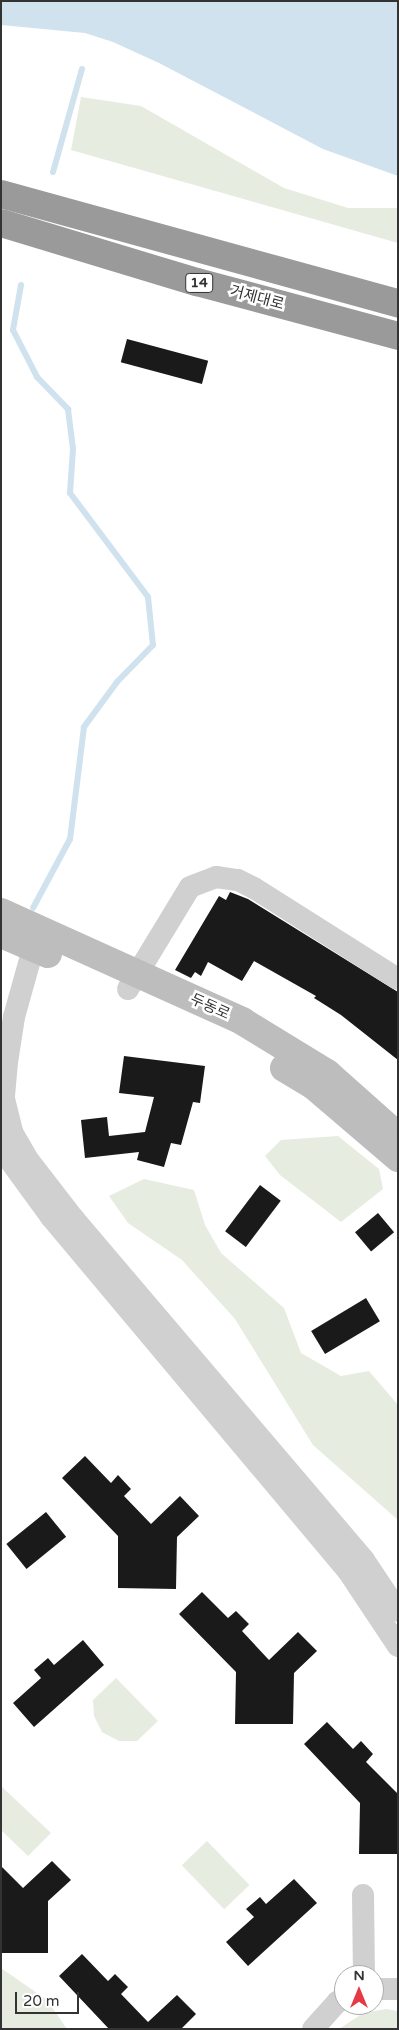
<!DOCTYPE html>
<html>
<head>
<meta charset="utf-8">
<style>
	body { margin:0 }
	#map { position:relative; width:399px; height:2030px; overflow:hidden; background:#fff; font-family:"Varela Round","Noto Sans KR",sans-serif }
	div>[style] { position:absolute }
	.green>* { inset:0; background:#e6ecdf; transform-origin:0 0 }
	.water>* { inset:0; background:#cfe2ee }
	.stream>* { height:6px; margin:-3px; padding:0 3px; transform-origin:3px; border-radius:3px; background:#cfe2ee }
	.building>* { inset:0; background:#1a1a1a; transform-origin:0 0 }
	.street>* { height:22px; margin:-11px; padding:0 11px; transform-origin:11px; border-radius:11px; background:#d0d0d0 }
	.secondary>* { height:28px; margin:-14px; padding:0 14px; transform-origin:14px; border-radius:14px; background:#bdbdbd }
	.highway>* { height:28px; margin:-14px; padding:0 14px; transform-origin:14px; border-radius:14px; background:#9a9a9a }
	span { translate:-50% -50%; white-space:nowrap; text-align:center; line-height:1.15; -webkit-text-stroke:5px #fff; paint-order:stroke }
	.shield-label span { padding:1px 4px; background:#fff; border:1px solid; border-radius:4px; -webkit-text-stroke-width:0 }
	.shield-label { font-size:14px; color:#333; font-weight:700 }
	.street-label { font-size:15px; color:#333 }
	.frame { position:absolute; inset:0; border:2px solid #333; pointer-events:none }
	.north { position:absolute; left:334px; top:1965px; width:50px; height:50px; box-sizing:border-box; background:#fff; border:1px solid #adadad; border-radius:50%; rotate:0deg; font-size:14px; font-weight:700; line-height:20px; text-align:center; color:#333 }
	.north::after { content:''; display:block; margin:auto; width:18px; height:22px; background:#e63946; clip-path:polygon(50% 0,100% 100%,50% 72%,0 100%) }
	.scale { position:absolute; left:15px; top:1992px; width:64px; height:22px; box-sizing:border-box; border:2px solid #333; border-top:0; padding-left:6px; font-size:15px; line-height:18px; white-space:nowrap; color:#333; -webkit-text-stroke:4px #fff; paint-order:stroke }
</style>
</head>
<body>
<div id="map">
	<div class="green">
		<i style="clip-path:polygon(81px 97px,141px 106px,284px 188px,348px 208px,398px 208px,398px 243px,71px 150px)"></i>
		<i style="clip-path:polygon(338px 1136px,379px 1169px,383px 1189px,341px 1222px,280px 1175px,265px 1156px,281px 1140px)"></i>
		<i style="clip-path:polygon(144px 1179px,194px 1190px,205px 1225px,221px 1253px,284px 1308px,301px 1353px,341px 1376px,369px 1371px,398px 1405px,398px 1520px,313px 1445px,235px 1319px,182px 1260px,128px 1223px,109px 1196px)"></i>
		<i style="clip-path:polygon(116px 1678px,158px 1721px,137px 1741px,119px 1741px,102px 1732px,94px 1716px,93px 1700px)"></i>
		<i style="clip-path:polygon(1px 1786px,51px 1833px,28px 1856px,1px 1830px)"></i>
		<i style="left:207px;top:1841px;width:61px;height:35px;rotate:46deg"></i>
		<i style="clip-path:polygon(1px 1968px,47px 2000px,67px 2029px,1px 2029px)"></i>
		<i style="clip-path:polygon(386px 2009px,398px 2011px,398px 2029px,339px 2029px,363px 2013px)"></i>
	</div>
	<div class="water">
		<i style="clip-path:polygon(1px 1px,398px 1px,398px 176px,323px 149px,159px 63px,113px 42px,85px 33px,1px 25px)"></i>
	</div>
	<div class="stream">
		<i style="left:53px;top:172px;width:107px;rotate:-74.3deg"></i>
		<i style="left:21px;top:285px;width:46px;rotate:100.1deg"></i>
		<i style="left:13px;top:330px;width:53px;rotate:62.9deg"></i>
		<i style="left:37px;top:377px;width:45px;rotate:45.9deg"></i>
		<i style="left:68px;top:409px;width:40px;rotate:82.9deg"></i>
		<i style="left:73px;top:449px;width:44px;rotate:93.9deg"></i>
		<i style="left:70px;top:493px;width:130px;rotate:53.1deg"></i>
		<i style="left:148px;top:597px;width:48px;rotate:84.1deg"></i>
		<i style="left:153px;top:645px;width:52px;rotate:134.2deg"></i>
		<i style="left:117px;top:682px;width:56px;rotate:126.3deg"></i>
		<i style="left:84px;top:727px;width:113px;rotate:97.1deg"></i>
		<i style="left:70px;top:839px;width:78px;rotate:118.2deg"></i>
	</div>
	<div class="building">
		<i style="left:127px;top:339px;width:84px;height:24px;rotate:15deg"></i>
		<i style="clip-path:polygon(230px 892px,248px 899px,398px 992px,398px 1060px,341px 1015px,314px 998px,316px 996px,254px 961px,242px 981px,208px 962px,201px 976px,195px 972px,191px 978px,175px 970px,219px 896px,226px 900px)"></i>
		<i style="clip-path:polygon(124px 1056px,205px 1066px,200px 1103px,193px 1102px,181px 1145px,171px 1143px,164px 1167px,137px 1160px,139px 1152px,85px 1158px,81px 1120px,107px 1117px,109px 1136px,145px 1132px,154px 1097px,119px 1093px)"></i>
		<i style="left:260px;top:1185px;width:26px;height:58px;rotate:37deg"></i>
		<i style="left:378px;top:1213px;width:25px;height:30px;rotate:50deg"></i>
		<i style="left:366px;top:1298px;width:27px;height:64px;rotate:59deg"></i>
		<i style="clip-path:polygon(85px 1456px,111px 1483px,118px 1475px,131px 1489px,124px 1496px,151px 1524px,180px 1496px,199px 1516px,177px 1537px,176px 1589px,118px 1588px,118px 1536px,62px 1478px)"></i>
		<i style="left:46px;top:1512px;width:32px;height:51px;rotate:51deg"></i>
		<i style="clip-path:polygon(202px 1592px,228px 1618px,236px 1611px,249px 1624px,242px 1631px,269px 1660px,298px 1632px,317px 1651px,294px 1673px,293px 1724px,235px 1724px,236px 1672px,179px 1614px)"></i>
		<i style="clip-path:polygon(83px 1640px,104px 1665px,34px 1727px,13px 1703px,41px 1678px,34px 1670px,48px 1658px,54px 1665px)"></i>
		<i style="clip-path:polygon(327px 1722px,353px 1749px,361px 1741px,373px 1754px,366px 1762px,398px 1794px,398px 1854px,359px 1854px,360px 1803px,304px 1744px)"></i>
		<i style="clip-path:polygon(52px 1861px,71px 1880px,48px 1901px,48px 1953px,1px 1953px,1px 1866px,23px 1888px)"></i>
		<i style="clip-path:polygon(294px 1879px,317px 1903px,248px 1966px,226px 1942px,254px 1917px,246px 1909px,260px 1897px,266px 1904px)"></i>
		<i style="clip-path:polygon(82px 1954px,108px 1981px,115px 1974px,128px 1987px,121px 1994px,148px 2022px,177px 1995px,196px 2014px,181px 2029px,109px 2029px,59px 1976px)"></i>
	</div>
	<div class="street">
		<i style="left:38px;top:931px;width:89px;rotate:105.6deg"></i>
		<i style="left:14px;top:1017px;width:46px;rotate:98.8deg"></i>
		<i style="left:7px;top:1062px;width:37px;rotate:95deg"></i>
		<i style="left:4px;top:1099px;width:34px;rotate:76deg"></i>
		<i style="left:12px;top:1132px;width:34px;rotate:60deg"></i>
		<i style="left:29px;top:1161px;width:72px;rotate:52.3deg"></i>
		<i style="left:73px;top:1218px;width:449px;rotate:49.6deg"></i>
		<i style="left:364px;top:1560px;width:61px;rotate:56.3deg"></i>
		<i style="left:128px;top:989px;width:119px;rotate:-58.7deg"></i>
		<i style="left:190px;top:887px;width:28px;rotate:-21deg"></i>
		<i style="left:216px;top:877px;width:22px;rotate:8deg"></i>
		<i style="left:238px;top:880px;width:18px;rotate:27deg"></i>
		<i style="left:254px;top:888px;width:170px;rotate:32.3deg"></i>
		<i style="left:1px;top:1140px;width:16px;rotate:72deg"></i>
		<i style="left:6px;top:1155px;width:77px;rotate:54deg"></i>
		<i style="left:51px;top:1217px;width:462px;rotate:50deg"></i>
		<i style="left:348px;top:1571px;width:90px;rotate:56.3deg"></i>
		<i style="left:363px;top:1895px;width:80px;rotate:89.3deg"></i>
		<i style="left:374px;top:1989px;width:24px"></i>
		<i style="left:313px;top:2029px;width:36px;rotate:-48deg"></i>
		<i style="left:337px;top:2002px;width:8px;rotate:-23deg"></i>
	</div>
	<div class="secondary">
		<i style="left:1px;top:912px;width:265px;rotate:24.3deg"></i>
		<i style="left:242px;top:1021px;width:100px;rotate:31.5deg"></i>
		<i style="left:327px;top:1073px;width:95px;rotate:41.6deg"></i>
		<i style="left:1px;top:934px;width:51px;rotate:23.1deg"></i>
		<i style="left:284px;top:1068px;width:35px;rotate:31deg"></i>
		<i style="left:314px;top:1086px;width:111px;rotate:40.6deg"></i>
	</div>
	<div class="highway">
		<i style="left:1px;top:194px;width:412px;rotate:15.4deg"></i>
		<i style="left:1px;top:223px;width:205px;rotate:16.8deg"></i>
		<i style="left:197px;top:282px;width:208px;rotate:15deg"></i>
	</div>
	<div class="shield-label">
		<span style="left:199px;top:283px">14</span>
	</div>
	<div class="street-label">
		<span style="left:257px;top:298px;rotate:15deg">거제대로</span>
		<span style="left:210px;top:1007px;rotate:24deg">두동로</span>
	</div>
	<div class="frame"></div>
	<div class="north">N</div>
	<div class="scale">20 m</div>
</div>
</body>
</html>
